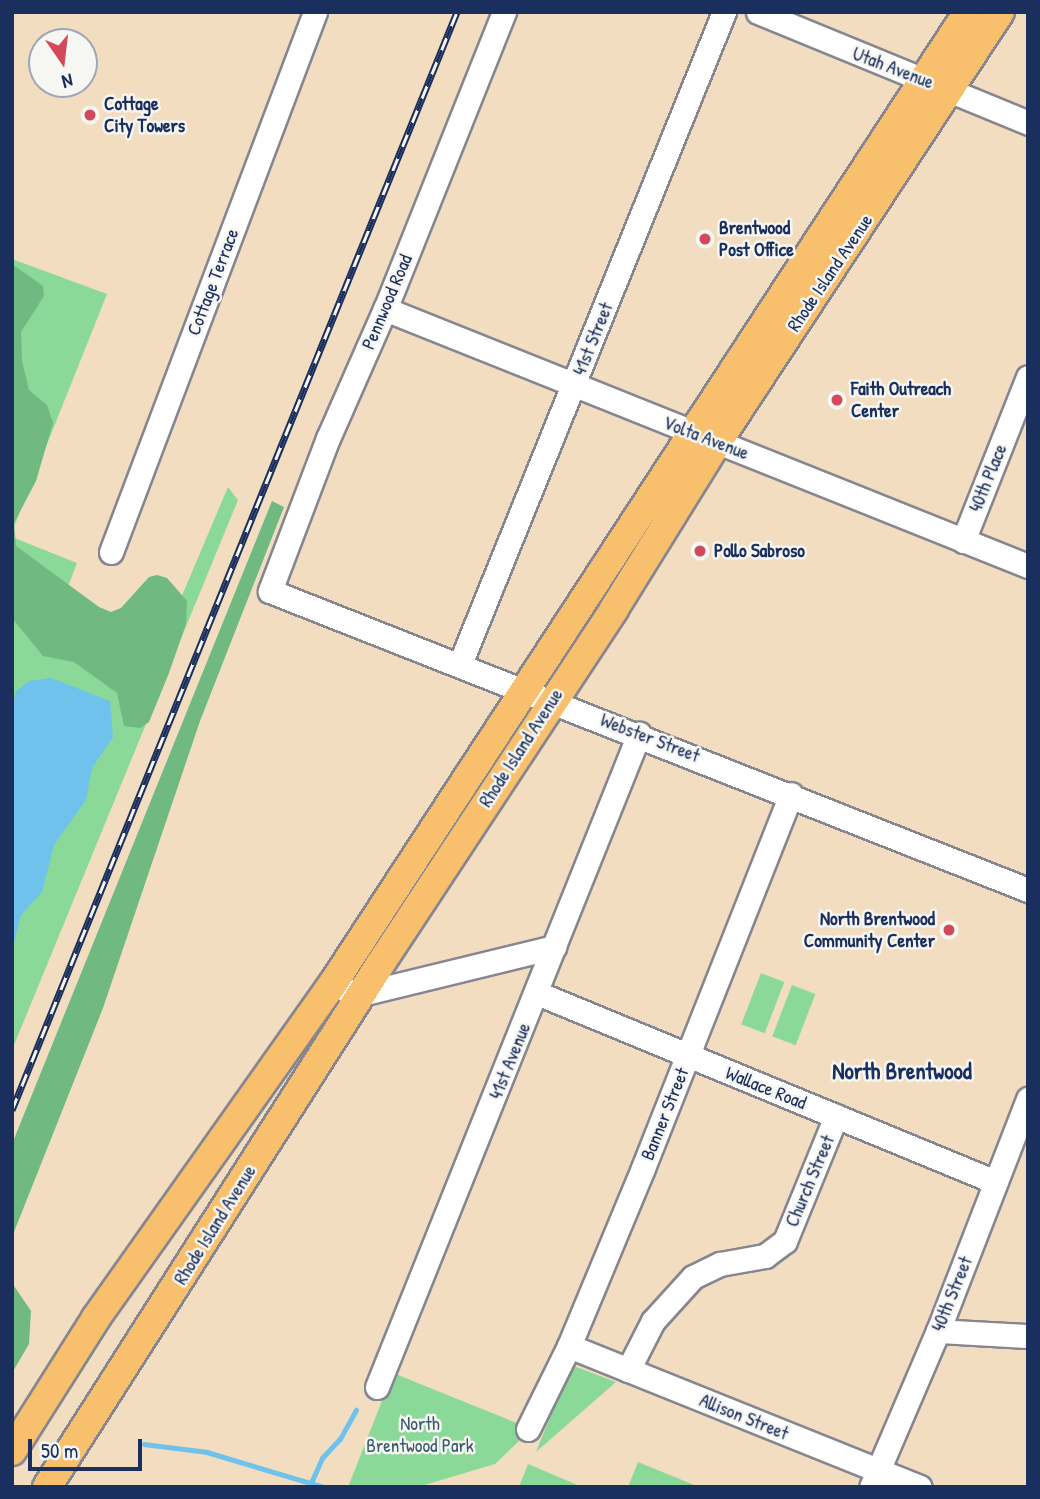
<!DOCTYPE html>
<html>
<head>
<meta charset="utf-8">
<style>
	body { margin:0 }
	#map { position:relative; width:1040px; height:1499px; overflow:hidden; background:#f2ddc1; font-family:"Patrick Hand",sans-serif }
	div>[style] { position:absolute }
	.green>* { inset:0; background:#8bd998; transform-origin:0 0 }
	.forest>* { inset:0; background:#70b980 }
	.water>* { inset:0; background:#6fc2eb }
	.stream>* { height:4.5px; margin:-2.25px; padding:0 2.25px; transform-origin:2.25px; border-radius:2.25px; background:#6fc2eb }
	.roads { filter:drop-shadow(2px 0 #868690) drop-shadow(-2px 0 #868690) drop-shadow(0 2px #868690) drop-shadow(0 -2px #868690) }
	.minor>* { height:23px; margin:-11.5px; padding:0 11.5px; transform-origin:11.5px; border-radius:11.5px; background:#fff }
	.major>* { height:28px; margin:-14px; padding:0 14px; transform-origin:14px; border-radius:14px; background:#f8bf6c }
	.rail>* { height:7px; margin-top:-3.5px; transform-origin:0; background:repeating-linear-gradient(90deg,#f6f6f2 0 13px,#1b2f5e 0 26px); box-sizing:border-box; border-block:2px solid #1b2f5e }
	.dots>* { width:19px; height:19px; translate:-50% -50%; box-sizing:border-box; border:4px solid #f6f6f2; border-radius:50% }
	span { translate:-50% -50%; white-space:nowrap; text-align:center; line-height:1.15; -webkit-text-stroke:5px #f6f6f2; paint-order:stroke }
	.street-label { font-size:19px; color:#1b2f5e }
	.poi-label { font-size:19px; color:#1b2f5e; font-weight:700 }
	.left { translate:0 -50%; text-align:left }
	.right { translate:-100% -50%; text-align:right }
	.park-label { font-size:19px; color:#375a6c }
	.quarter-label { font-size:23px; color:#1b2f5e; font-weight:700 }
	.frame { position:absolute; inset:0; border:14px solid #1b2f5e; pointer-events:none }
	.north { position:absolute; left:28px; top:28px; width:70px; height:70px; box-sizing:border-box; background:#f6f6f2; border:2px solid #9ea6b7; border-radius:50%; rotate:166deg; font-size:19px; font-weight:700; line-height:28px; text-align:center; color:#1b2f5e }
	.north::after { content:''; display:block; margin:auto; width:24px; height:32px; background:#d1495b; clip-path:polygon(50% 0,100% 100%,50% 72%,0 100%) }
	.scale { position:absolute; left:28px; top:1439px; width:114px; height:32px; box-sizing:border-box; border:4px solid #1b2f5e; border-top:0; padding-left:9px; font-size:21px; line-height:24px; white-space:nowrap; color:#1b2f5e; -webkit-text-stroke:5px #f6f6f2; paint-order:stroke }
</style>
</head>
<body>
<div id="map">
	<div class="green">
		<i style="clip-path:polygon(12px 259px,107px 294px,12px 532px)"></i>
		<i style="clip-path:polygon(228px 487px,238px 500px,12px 1050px,12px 537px,77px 563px,57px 616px,156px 657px)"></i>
		<i style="left:761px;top:973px;width:25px;height:55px;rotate:21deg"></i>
		<i style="left:792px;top:985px;width:25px;height:55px;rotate:21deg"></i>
		<i style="clip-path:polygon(571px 1365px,616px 1382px,536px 1452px)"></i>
		<i style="clip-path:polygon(393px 1373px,524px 1426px,518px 1442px,495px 1464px,418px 1487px,348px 1487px)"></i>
		<i style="clip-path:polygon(638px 1462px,699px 1487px,628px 1487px)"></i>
		<i style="clip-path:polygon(528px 1464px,582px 1487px,519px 1487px)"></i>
	</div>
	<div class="forest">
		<i style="clip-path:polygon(12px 264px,43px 286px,44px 296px,21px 332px,22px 361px,29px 390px,47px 405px,53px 423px,36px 481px,14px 523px,16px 546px,99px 607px,111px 612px,121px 608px,149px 577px,157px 575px,167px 578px,187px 601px,186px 624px,169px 673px,149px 722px,140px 728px,124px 726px,117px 693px,74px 662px,43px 656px,12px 618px)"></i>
		<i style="clip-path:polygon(272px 501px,284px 507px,200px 721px,103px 1008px,12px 1237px,12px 1144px)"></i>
		<i style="clip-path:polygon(12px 1283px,31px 1311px,29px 1344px,12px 1373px)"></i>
	</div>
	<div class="water">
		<i style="clip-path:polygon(51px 678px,110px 701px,113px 737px,92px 768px,86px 800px,54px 845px,42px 892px,21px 915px,12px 951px,14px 700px,16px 691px,29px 681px)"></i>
	</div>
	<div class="stream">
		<i style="left:144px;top:1444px;width:64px;rotate:7.2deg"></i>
		<i style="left:207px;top:1452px;width:122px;rotate:16.7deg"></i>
		<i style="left:311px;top:1483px;width:27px;rotate:-66deg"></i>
		<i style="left:322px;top:1458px;width:26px;rotate:-47deg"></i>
		<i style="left:340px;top:1439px;width:33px;rotate:-61deg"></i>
	</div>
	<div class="roads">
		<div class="minor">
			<i style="left:504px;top:12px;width:320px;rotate:111.8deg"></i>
			<i style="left:385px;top:309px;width:141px;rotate:113.8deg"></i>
			<i style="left:328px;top:438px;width:164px;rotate:110.8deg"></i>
			<i style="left:270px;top:591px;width:815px;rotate:21.53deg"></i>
			<i style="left:758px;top:12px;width:292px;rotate:22.3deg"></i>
			<i style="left:385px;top:309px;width:692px;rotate:21.79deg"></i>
			<i style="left:963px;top:541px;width:176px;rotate:-68.4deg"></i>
			<i style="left:111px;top:552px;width:577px;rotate:-69.3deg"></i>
			<i style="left:460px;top:664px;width:703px;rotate:-67.96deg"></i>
			<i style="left:332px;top:985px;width:30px;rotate:17deg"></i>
			<i style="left:361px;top:994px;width:199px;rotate:-13.7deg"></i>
			<i style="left:537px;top:993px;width:496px;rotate:22.4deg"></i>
			<i style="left:938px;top:1331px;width:90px;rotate:3.2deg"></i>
			<i style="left:569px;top:1346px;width:378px;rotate:21.9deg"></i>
			<i style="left:628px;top:1370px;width:55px;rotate:-63deg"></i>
			<i style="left:653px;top:1321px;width:59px;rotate:-47.7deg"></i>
			<i style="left:693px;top:1277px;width:30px;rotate:-26deg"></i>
			<i style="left:720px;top:1264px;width:46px;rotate:-10.1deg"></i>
			<i style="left:765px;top:1256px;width:25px;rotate:-37deg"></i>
			<i style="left:785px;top:1241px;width:135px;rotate:-67.8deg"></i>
			<i style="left:377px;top:1387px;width:704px;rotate:-68.14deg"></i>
			<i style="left:528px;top:1429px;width:93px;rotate:-63.7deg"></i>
			<i style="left:569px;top:1346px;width:193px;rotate:-67.4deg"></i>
			<i style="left:643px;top:1168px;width:402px;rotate:-68.4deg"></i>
			<i style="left:871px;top:1487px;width:170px;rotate:-66.8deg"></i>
			<i style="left:938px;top:1331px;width:249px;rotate:-68.8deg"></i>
		</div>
		<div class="major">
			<i style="left:12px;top:1451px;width:157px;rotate:-57.7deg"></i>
			<i style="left:96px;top:1318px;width:408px;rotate:-54.7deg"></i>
			<i style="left:332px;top:985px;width:1162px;rotate:-56.83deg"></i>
			<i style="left:47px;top:1487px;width:618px;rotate:-57.49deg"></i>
			<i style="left:379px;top:966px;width:427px;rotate:-56.6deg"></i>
			<i style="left:614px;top:609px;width:198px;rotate:-58.2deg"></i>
			<i style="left:718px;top:441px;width:513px;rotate:-56.68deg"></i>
		</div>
	</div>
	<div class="rail">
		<i style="left:12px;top:1110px;width:1185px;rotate:-67.94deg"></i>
	</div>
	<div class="dots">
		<i style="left:90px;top:115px;background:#d1495b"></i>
		<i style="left:705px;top:239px;background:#d1495b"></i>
		<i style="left:837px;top:400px;background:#d1495b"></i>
		<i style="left:700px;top:551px;background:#d1495b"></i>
		<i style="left:949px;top:930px;background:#d1495b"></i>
	</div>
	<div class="street-label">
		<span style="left:893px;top:68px;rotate:21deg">Utah Avenue</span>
		<span style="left:830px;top:273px;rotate:-56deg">Rhode Island Avenue</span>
		<span style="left:213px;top:282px;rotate:-69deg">Cottage Terrace</span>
		<span style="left:387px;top:302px;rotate:-67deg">Pennwood Road</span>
		<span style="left:593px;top:339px;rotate:-68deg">41st Street</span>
		<span style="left:706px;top:438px;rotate:21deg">Volta Avenue</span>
		<span style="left:988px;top:478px;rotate:-68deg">40th Place</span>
		<span style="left:650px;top:738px;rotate:21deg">Webster Street</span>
		<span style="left:521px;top:748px;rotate:-57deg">Rhode Island Avenue</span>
		<span style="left:510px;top:1061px;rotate:-68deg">41st Avenue</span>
		<span style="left:766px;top:1088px;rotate:22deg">Wallace Road</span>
		<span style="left:665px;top:1114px;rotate:-68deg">Banner Street</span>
		<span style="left:810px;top:1181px;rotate:-67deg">Church Street</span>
		<span style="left:215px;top:1225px;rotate:-58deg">Rhode Island Avenue</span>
		<span style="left:952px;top:1294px;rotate:-68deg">40th Street</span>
		<span style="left:744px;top:1417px;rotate:22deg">Allison Street</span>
	</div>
	<div class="poi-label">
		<span class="left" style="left:104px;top:115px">Cottage<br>City Towers</span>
		<span class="left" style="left:719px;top:239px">Brentwood<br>Post Office</span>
		<span class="left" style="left:851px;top:400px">Faith Outreach<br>Center</span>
		<span class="left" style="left:714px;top:551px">Pollo Sabroso</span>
		<span class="right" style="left:935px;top:930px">North Brentwood<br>Community Center</span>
	</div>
	<div class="park-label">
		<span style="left:420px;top:1435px">North<br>Brentwood Park</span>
	</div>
	<div class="quarter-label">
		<span style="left:902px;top:1071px">North Brentwood</span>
	</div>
	<div class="frame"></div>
	<div class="north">N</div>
	<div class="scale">50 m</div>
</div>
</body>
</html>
